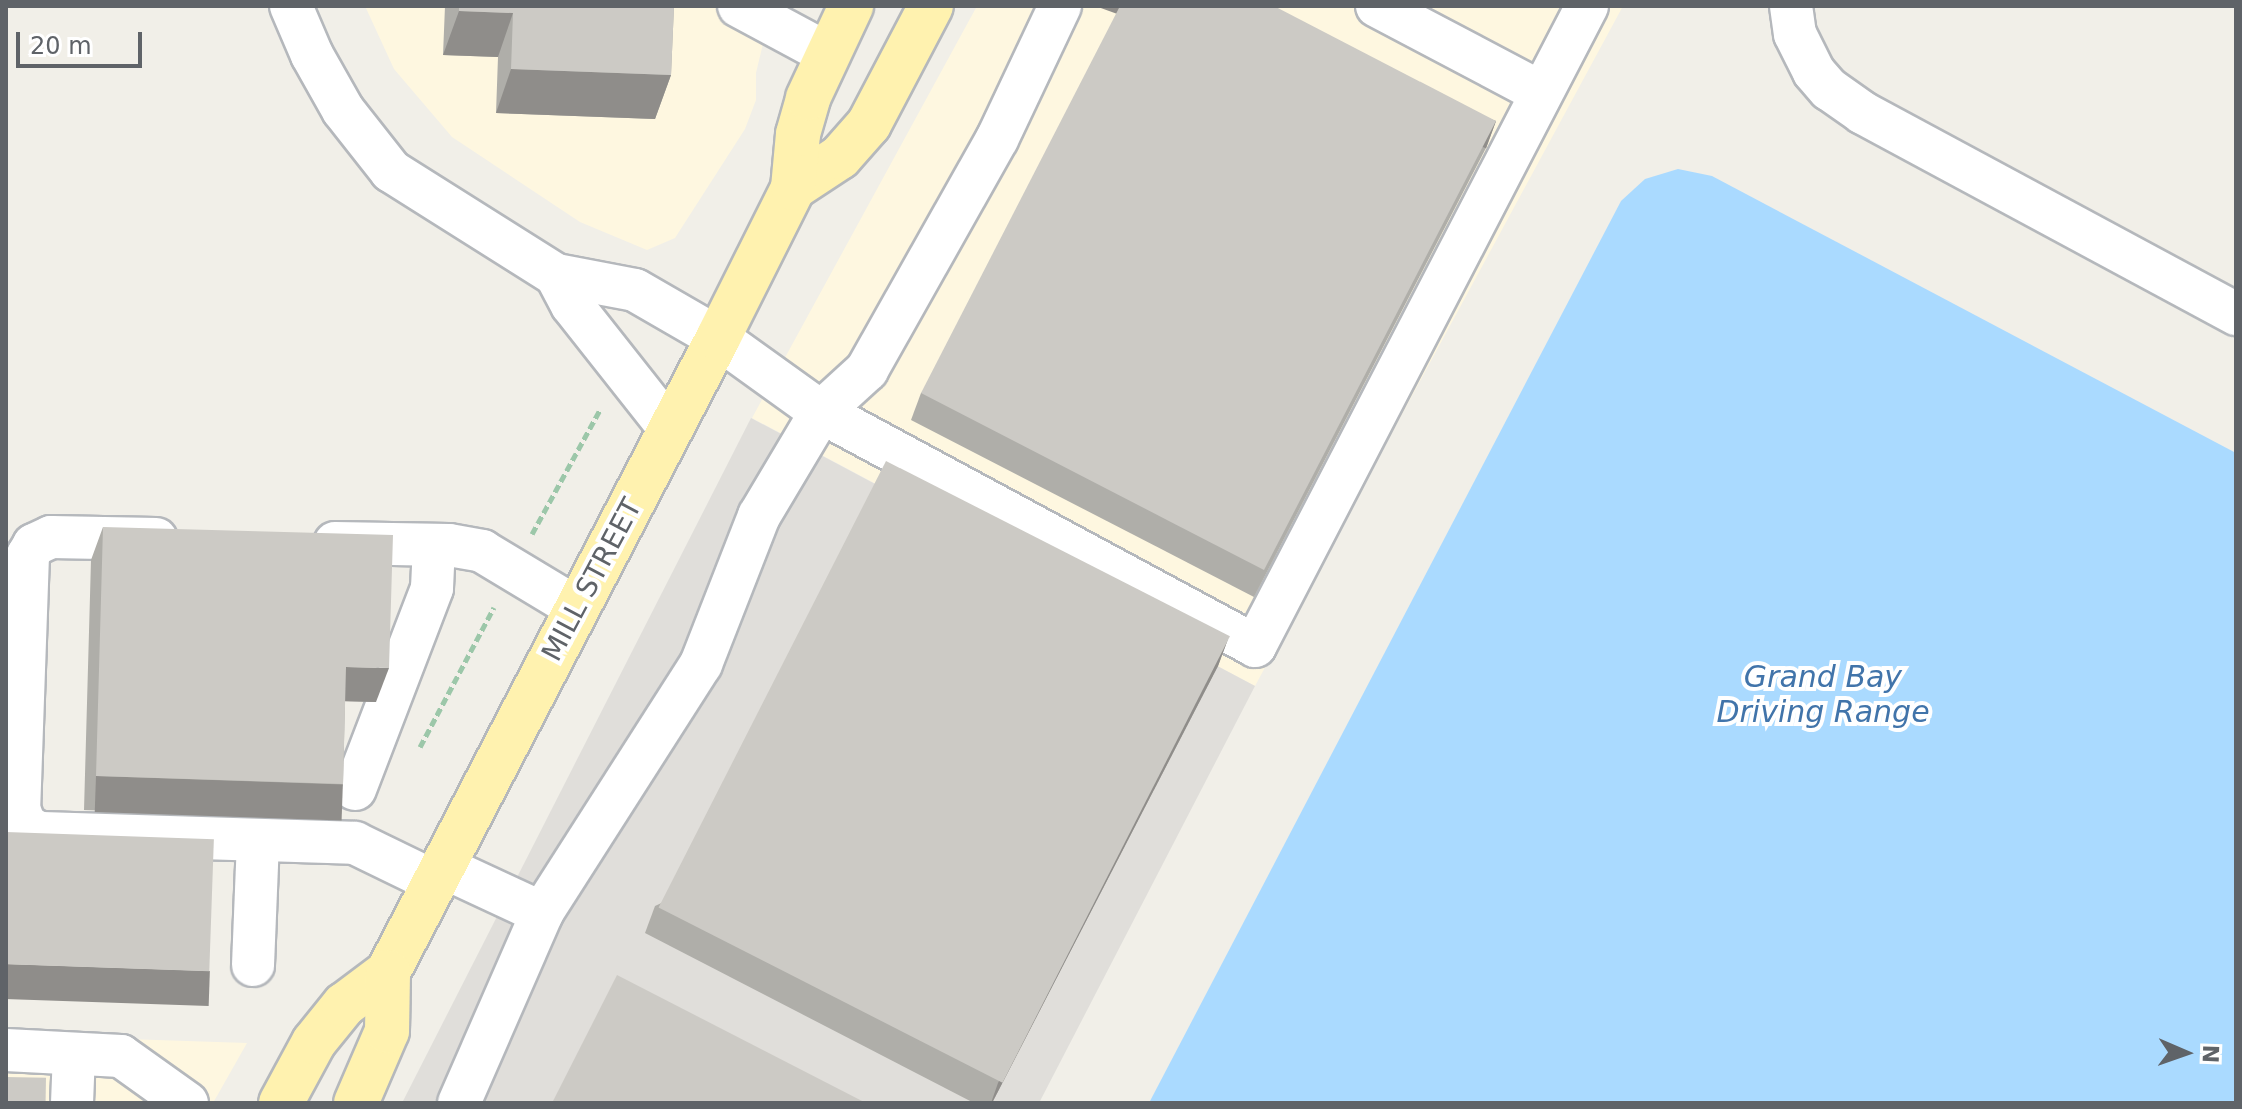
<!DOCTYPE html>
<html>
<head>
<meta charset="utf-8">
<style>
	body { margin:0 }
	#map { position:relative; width:2242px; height:1109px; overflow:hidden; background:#f1efe8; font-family:"DejaVu Sans",sans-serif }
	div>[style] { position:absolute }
	.commercial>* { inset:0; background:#fef7e0 }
	.industrial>* { inset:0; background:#e0deda }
	.water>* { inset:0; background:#aadaff }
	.path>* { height:5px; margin-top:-2.5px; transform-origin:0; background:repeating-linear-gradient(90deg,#9cc7a9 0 8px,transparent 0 12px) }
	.roads { filter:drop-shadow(2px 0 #b5b8bc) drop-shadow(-2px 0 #b5b8bc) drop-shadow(0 2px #b5b8bc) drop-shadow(0 -2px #b5b8bc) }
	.minor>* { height:42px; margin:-21px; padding:0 21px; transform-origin:21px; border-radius:21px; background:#fff }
	.major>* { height:44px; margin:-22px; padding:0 22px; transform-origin:22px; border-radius:22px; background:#fff2af }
	.wall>* { inset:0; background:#afaea9 }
	.shaded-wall>* { inset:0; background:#8f8d8a; transform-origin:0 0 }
	.building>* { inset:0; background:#cccac5; transform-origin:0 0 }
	span { translate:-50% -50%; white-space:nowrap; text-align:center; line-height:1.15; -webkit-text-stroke:8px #fff; paint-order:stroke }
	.street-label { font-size:28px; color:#5f6368 }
	.water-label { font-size:30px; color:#4174aa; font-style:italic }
	.frame { position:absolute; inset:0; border:8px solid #5f6368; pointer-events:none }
	.north { position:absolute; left:2146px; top:1013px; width:80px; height:80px; -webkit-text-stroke:6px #fff; paint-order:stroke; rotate:92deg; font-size:22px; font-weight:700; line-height:32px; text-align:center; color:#5f6368 }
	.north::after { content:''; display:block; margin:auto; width:28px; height:36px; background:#5f6368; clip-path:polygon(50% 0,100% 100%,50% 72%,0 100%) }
	.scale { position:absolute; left:16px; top:32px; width:126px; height:36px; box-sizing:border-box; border:4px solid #5f6368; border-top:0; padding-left:10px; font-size:24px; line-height:28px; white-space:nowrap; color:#5f6368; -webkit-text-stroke:6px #fff; paint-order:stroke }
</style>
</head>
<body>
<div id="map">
	<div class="commercial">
		<i style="clip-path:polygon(365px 6px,772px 6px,756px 73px,756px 100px,745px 129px,675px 238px,647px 250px,580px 222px,452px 137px,394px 69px)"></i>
		<i style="clip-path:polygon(977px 6px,1623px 6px,1255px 686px,752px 418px)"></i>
		<i style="clip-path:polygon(6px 1035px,247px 1043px,213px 1103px,6px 1103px)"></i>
	</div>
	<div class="industrial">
		<i style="clip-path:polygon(751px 418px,1255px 686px,1039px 1103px,402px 1103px)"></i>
	</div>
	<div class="water">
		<i style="clip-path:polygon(1678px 169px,1712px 176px,2236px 453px,2236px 1103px,1149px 1103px,1621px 201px,1645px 179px)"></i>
	</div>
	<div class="path">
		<i style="left:532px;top:534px;width:141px;rotate:-61.3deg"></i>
		<i style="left:420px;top:747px;width:158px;rotate:-62.1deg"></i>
	</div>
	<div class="roads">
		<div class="minor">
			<i style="left:291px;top:6px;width:53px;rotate:66.8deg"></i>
			<i style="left:312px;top:55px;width:63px;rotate:60.6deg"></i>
			<i style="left:343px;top:110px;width:78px;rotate:51.8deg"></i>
			<i style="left:391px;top:171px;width:195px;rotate:32.2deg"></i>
			<i style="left:556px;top:275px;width:80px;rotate:10.8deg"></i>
			<i style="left:635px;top:290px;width:96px;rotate:30deg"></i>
			<i style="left:718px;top:338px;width:127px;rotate:35.7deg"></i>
			<i style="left:821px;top:412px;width:121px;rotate:120.8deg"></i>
			<i style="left:759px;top:516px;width:159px;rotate:111.4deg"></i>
			<i style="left:701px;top:664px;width:295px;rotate:122.6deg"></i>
			<i style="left:542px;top:913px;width:109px;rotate:-155.1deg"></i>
			<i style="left:739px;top:6px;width:101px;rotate:28.3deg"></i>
			<i style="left:1060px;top:6px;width:147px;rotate:115.3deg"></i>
			<i style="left:997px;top:139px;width:265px;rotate:119.4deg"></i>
			<i style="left:867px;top:370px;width:62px;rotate:137.6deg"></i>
			<i style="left:821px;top:412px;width:493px;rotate:28.3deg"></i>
			<i style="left:1255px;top:646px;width:721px;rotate:-62.58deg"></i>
			<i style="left:1377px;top:6px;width:184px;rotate:27.8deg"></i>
			<i style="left:1791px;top:6px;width:28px;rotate:82deg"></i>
			<i style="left:1795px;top:34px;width:42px;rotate:63.4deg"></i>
			<i style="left:1814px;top:72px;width:23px;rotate:49deg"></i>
			<i style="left:1829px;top:89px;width:42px;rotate:35.2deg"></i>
			<i style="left:1863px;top:113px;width:424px;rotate:28.3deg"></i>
			<i style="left:556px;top:275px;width:34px;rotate:62deg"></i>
			<i style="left:572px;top:305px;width:158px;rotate:51.7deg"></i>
			<i style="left:156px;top:539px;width:105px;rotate:-178.9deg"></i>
			<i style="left:51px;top:537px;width:19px;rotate:155deg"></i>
			<i style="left:34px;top:545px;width:12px;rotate:121deg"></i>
			<i style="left:28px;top:555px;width:254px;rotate:92deg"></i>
			<i style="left:19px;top:809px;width:17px;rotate:69deg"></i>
			<i style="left:25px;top:825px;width:16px;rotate:30deg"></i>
			<i style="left:39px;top:833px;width:316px;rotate:1.8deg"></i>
			<i style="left:355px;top:843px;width:89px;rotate:26deg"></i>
			<i style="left:335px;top:543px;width:114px;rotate:1deg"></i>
			<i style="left:449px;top:545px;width:34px;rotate:10deg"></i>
			<i style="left:482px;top:551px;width:111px;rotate:31deg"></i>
			<i style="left:355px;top:789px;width:215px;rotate:-69deg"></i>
			<i style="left:432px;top:588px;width:43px;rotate:-87.3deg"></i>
			<i style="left:253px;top:965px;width:125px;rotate:-87.7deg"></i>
			<i style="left:6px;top:1050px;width:115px;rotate:3deg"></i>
			<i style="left:121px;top:1056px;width:81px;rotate:35.5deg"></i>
			<i style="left:72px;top:1103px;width:49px;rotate:-87.7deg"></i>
			<i style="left:459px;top:1103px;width:207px;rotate:-66.4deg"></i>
		</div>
		<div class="major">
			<i style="left:793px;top:188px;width:56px;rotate:-33.4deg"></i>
			<i style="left:840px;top:157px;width:44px;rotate:-48.7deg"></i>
			<i style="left:869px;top:124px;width:133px;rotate:-62.3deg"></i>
			<i style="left:281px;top:1103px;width:69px;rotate:-61.6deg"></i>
			<i style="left:314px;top:1042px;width:48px;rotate:-51deg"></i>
			<i style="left:344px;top:1005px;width:55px;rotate:-36.9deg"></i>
			<i style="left:388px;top:972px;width:715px;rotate:-62.5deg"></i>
			<i style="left:718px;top:338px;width:168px;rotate:-63.4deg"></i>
			<i style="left:793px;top:188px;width:54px;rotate:-84.7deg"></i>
			<i style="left:798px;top:134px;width:37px;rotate:-74deg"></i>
			<i style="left:808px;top:98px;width:102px;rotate:-64.9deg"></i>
			<i style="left:356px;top:1103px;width:78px;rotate:-66.7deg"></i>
			<i style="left:387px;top:1031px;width:59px;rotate:-89deg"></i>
		</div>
	</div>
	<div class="wall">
		<i style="clip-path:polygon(445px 6px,674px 6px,671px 75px,655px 119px,496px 113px,498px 57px,443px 55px)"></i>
		<i style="clip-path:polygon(1496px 121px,1486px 148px,1254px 597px,911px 420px,921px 393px)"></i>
		<i style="clip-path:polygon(103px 527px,376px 702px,345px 701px,343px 784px,331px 818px,84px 810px,91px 560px)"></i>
		<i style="clip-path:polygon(1228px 639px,1218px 666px,992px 1103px,974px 1103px,645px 933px,655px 906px)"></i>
	</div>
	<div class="shaded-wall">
		<i style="clip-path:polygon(459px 11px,513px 13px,498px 57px,443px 55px)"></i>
		<i style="clip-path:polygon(511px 69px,671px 75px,655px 119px,496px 113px)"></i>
		<i style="left:1496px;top:121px;width:29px;height:505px;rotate:110deg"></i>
		<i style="clip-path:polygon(1228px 639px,1218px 666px,992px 1103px,991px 1103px,998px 1083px)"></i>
		<i style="clip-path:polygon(346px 667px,389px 668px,376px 702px,334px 701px)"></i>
		<i style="left:96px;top:776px;width:247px;height:36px;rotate:2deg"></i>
		<i style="left:6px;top:964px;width:204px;height:35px;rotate:2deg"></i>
	</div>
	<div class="building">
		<i style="clip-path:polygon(459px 6px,674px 6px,671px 75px,511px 69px,513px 13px,459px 11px)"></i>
		<i style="clip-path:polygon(1120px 6px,1274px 6px,1496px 121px,1264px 570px,921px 393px)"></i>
		<i style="left:886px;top:461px;width:386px;height:501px;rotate:27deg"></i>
		<i style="clip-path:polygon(103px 527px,393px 535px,389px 668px,346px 667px,343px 784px,96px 776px)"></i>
		<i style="left:6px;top:832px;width:208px;height:132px;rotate:2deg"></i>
		<i style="clip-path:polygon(617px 975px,866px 1103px,552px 1103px)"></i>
		<i style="left:6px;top:1077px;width:40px;height:26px;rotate:1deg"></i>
	</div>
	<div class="street-label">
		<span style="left:592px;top:580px;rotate:-62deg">MILL STREET</span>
	</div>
	<div class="water-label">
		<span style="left:1823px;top:694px">Grand Bay<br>Driving Range</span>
	</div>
	<div class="frame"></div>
	<div class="north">N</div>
	<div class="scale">20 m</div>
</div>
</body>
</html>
